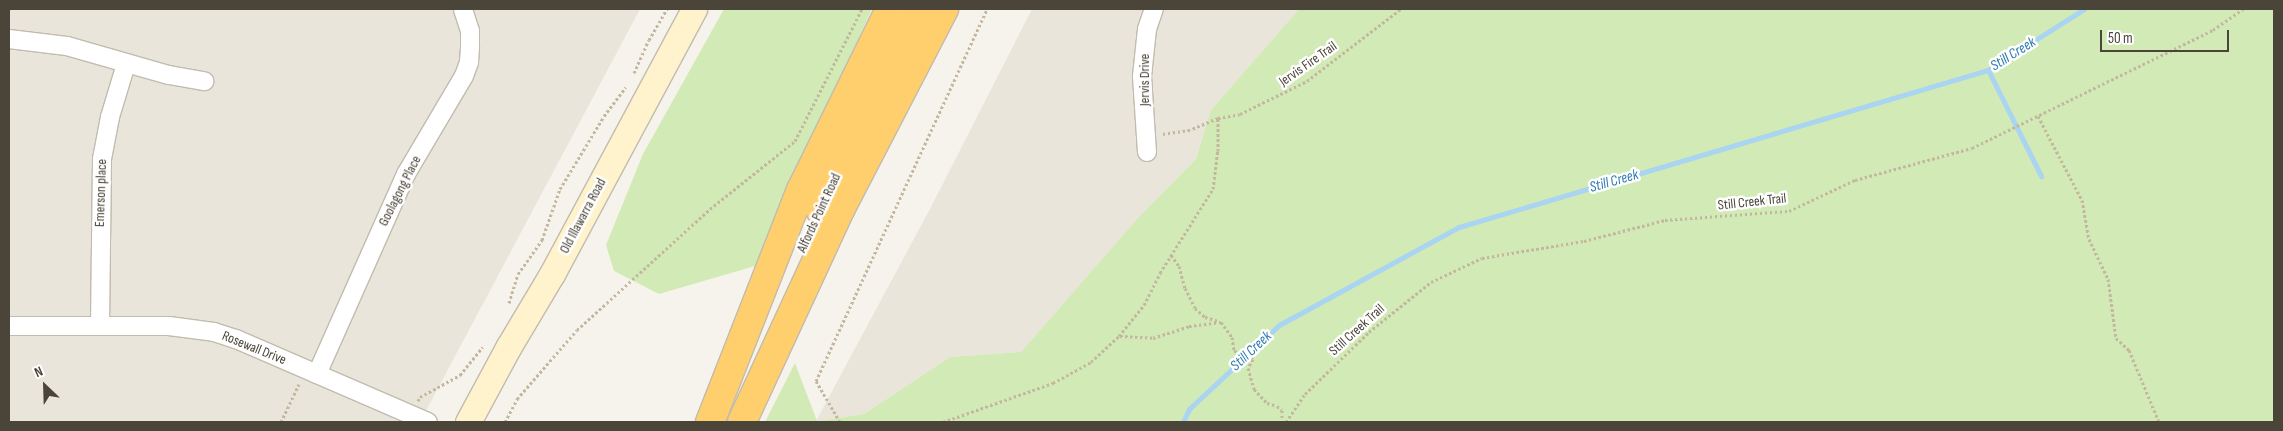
<!DOCTYPE html>
<html>
<head>
<meta charset="utf-8">
<style>
	body { margin:0 }
	#map { position:relative; width:2283px; height:431px; overflow:hidden; background:#f6f3ec; font-family:"Sofia Sans Condensed",sans-serif }
	div>[style] { position:absolute }
	.residential>* { inset:0; background:#eae5da }
	.green>* { inset:0; background:#d2eab5 }
	.stream>* { height:5px; margin:-2.5px; padding:0 2.5px; transform-origin:2.5px; border-radius:2.5px; background:#a9d4f2 }
	.path>* { height:3px; margin-top:-1.5px; transform-origin:0; background:repeating-linear-gradient(90deg,#c4b79f 0 2.5px,transparent 0 5px) }
	.roads { filter:drop-shadow(1px 0 #c2bbae) drop-shadow(-1px 0 #c2bbae) drop-shadow(0 1px #c2bbae) drop-shadow(0 -1px #c2bbae) }
	.street>* { height:18px; margin:-9px; padding:0 9px; transform-origin:9px; border-radius:9px; background:#fff }
	.secondary>* { height:25px; margin:-12.5px; padding:0 12.5px; transform-origin:12.5px; border-radius:12.5px; background:#fff3cd }
	.highway>* { height:28px; margin:-14px; padding:0 14px; transform-origin:14px; border-radius:14px; background:#ffcf6e }
	span { translate:-50% -50%; white-space:nowrap; text-align:center; line-height:1.15; -webkit-text-stroke:5px #fff; paint-order:stroke }
	.street-label { font-size:14px; color:#4b4439 }
	.water-label { font-size:15px; color:#2e7ab2; font-style:italic }
	.frame { position:absolute; inset:0; border:10px solid #4b4439; pointer-events:none }
	.north { position:absolute; left:20px; top:361px; width:50px; height:50px; -webkit-text-stroke:4px #fff; paint-order:stroke; rotate:336deg; font-size:14px; font-weight:700; line-height:20px; text-align:center; color:#4b4439 }
	.north::after { content:''; display:block; margin:auto; width:18px; height:22px; background:#4b4439; clip-path:polygon(50% 0,100% 100%,50% 72%,0 100%) }
	.scale { position:absolute; left:2100px; top:30px; width:129px; height:22px; box-sizing:border-box; border:2px solid #4b4439; border-top:0; padding-left:6px; font-size:15px; line-height:18px; white-space:nowrap; color:#4b4439; -webkit-text-stroke:4px #fff; paint-order:stroke }
</style>
</head>
<body>
<div id="map">
	<div class="residential">
		<i style="clip-path:polygon(9px 9px,640px 9px,420px 422px,9px 422px)"></i>
		<i style="clip-path:polygon(1032px 9px,1299px 9px,1211px 110px,1196px 159px,1137px 219px,1021px 352px,950px 357px,864px 414px,816px 421px,931px 207px)"></i>
	</div>
	<div class="green">
		<i style="clip-path:polygon(724px 9px,872px 9px,755px 266px,659px 294px,614px 271px,606px 245px,643px 154px)"></i>
		<i style="clip-path:polygon(1299px 9px,2274px 9px,2274px 422px,765px 422px,795px 363px,817px 421px,864px 414px,950px 357px,1021px 352px,1137px 219px,1196px 159px,1211px 110px)"></i>
	</div>
	<div class="stream">
		<i style="left:1988px;top:70px;width:119px;rotate:63.4deg"></i>
		<i style="left:1183px;top:422px;width:14px;rotate:-65deg"></i>
		<i style="left:1189px;top:409px;width:123px;rotate:-43deg"></i>
		<i style="left:1279px;top:325px;width:205px;rotate:-28.6deg"></i>
		<i style="left:1459px;top:227px;width:552px;rotate:-16.53deg"></i>
		<i style="left:1988px;top:70px;width:114px;rotate:-32.4deg"></i>
	</div>
	<div class="path">
		<i style="left:634px;top:73px;width:36px;rotate:-66deg"></i>
		<i style="left:649px;top:40px;width:36px;rotate:-60deg"></i>
		<i style="left:2038px;top:116px;width:95px;rotate:62.4deg"></i>
		<i style="left:2082px;top:200px;width:40px;rotate:80deg"></i>
		<i style="left:2089px;top:239px;width:44px;rotate:64.6deg"></i>
		<i style="left:2108px;top:279px;width:60px;rotate:82.3deg"></i>
		<i style="left:2116px;top:338px;width:18px;rotate:43deg"></i>
		<i style="left:2129px;top:350px;width:78px;rotate:67.4deg"></i>
		<i style="left:1218px;top:118px;width:22px;rotate:-10deg"></i>
		<i style="left:1240px;top:114px;width:75px;rotate:-26.2deg"></i>
		<i style="left:1307px;top:81px;width:118px;rotate:-37.5deg"></i>
		<i style="left:1171px;top:255px;width:14px;rotate:54deg"></i>
		<i style="left:1179px;top:266px;width:23px;rotate:75deg"></i>
		<i style="left:1185px;top:288px;width:22px;rotate:63deg"></i>
		<i style="left:1195px;top:308px;width:13px;rotate:42deg"></i>
		<i style="left:1205px;top:317px;width:15px;rotate:16deg"></i>
		<i style="left:509px;top:303px;width:30px;rotate:-73deg"></i>
		<i style="left:518px;top:274px;width:42px;rotate:-54.8deg"></i>
		<i style="left:542px;top:240px;width:54px;rotate:-70.6deg"></i>
		<i style="left:560px;top:189px;width:85px;rotate:-58.9deg"></i>
		<i style="left:604px;top:116px;width:36px;rotate:-53deg"></i>
		<i style="left:1120px;top:336px;width:33px;rotate:3deg"></i>
		<i style="left:1153px;top:338px;width:38px;rotate:-18deg"></i>
		<i style="left:1189px;top:326px;width:32px;rotate:-7deg"></i>
		<i style="left:1221px;top:322px;width:19px;rotate:54deg"></i>
		<i style="left:1232px;top:337px;width:14px;rotate:82deg"></i>
		<i style="left:1234px;top:351px;width:15px;rotate:11deg"></i>
		<i style="left:1249px;top:354px;width:6px;rotate:51deg"></i>
		<i style="left:1253px;top:359px;width:10px;rotate:119deg"></i>
		<i style="left:1248px;top:368px;width:22px;rotate:74deg"></i>
		<i style="left:1254px;top:389px;width:19px;rotate:47deg"></i>
		<i style="left:1267px;top:403px;width:10px;rotate:17deg"></i>
		<i style="left:1277px;top:406px;width:6px;rotate:39deg"></i>
		<i style="left:1282px;top:410px;width:12px;rotate:90deg"></i>
		<i style="left:418px;top:401px;width:4px;rotate:-63deg"></i>
		<i style="left:420px;top:397px;width:46px;rotate:-28.8deg"></i>
		<i style="left:460px;top:375px;width:36px;rotate:-51deg"></i>
		<i style="left:281px;top:422px;width:42px;rotate:-64.7deg"></i>
		<i style="left:505px;top:422px;width:26px;rotate:-62deg"></i>
		<i style="left:517px;top:399px;width:91px;rotate:-49deg"></i>
		<i style="left:577px;top:330px;width:180px;rotate:-42.3deg"></i>
		<i style="left:710px;top:209px;width:109px;rotate:-38.7deg"></i>
		<i style="left:795px;top:141px;width:148px;rotate:-63.1deg"></i>
		<i style="left:840px;top:422px;width:48px;rotate:-120.3deg"></i>
		<i style="left:816px;top:381px;width:409px;rotate:-65.3deg"></i>
		<i style="left:943px;top:422px;width:117px;rotate:-19.5deg"></i>
		<i style="left:1053px;top:383px;width:43px;rotate:-28.9deg"></i>
		<i style="left:1091px;top:362px;width:38px;rotate:-43deg"></i>
		<i style="left:1119px;top:336px;width:40px;rotate:-51deg"></i>
		<i style="left:1144px;top:305px;width:36px;rotate:-63deg"></i>
		<i style="left:1160px;top:273px;width:99px;rotate:-57.8deg"></i>
		<i style="left:1213px;top:189px;width:38px;rotate:-83deg"></i>
		<i style="left:1218px;top:151px;width:33px;rotate:-90deg"></i>
		<i style="left:1218px;top:118px;width:30px;rotate:157deg"></i>
		<i style="left:1190px;top:130px;width:28px;rotate:172deg"></i>
		<i style="left:1286px;top:422px;width:34px;rotate:-56deg"></i>
		<i style="left:1305px;top:394px;width:89px;rotate:-44.1deg"></i>
		<i style="left:1369px;top:332px;width:80px;rotate:-38.9deg"></i>
		<i style="left:1431px;top:282px;width:56px;rotate:-25.2deg"></i>
		<i style="left:1482px;top:258px;width:103px;rotate:-9.5deg"></i>
		<i style="left:1584px;top:241px;width:84px;rotate:-14.5deg"></i>
		<i style="left:1665px;top:220px;width:124px;rotate:-4.2deg"></i>
		<i style="left:1789px;top:211px;width:73px;rotate:-25.2deg"></i>
		<i style="left:1855px;top:180px;width:121px;rotate:-15.3deg"></i>
		<i style="left:1972px;top:148px;width:268px;rotate:-26.1deg"></i>
		<i style="left:2213px;top:30px;width:37px;rotate:-35deg"></i>
	</div>
	<div class="roads">
		<div class="street">
			<i style="left:9px;top:39px;width:58px;rotate:6.9deg"></i>
			<i style="left:67px;top:46px;width:106px;rotate:15.9deg"></i>
			<i style="left:169px;top:75px;width:36px;rotate:10deg"></i>
			<i style="left:1147px;top:152px;width:76px;rotate:-93.8deg"></i>
			<i style="left:1142px;top:76px;width:47px;rotate:-83.9deg"></i>
			<i style="left:1147px;top:29px;width:21px;rotate:-71deg"></i>
			<i style="left:100px;top:325px;width:166px;rotate:-89.3deg"></i>
			<i style="left:102px;top:159px;width:43px;rotate:-79.2deg"></i>
			<i style="left:110px;top:117px;width:55px;rotate:-73.2deg"></i>
			<i style="left:9px;top:326px;width:160px"></i>
			<i style="left:169px;top:326px;width:45px;rotate:7.6deg"></i>
			<i style="left:214px;top:332px;width:23px;rotate:18deg"></i>
			<i style="left:236px;top:339px;width:209px;rotate:23.4deg"></i>
			<i style="left:317px;top:374px;width:219px;rotate:-66deg"></i>
			<i style="left:406px;top:174px;width:114px;rotate:-59.4deg"></i>
			<i style="left:464px;top:76px;width:15px;rotate:-70deg"></i>
			<i style="left:469px;top:62px;width:16px;rotate:-86deg"></i>
			<i style="left:470px;top:46px;width:15px;rotate:-90deg"></i>
			<i style="left:470px;top:31px;width:23px;rotate:-108deg"></i>
		</div>
		<div class="secondary">
			<i style="left:468px;top:422px;width:86px;rotate:-61.7deg"></i>
			<i style="left:509px;top:346px;width:84px;rotate:-59.2deg"></i>
			<i style="left:552px;top:274px;width:301px;rotate:-61.8deg"></i>
		</div>
		<div class="highway">
			<i style="left:820px;top:210px;width:172px;rotate:-65.2deg"></i>
			<i style="left:892px;top:54px;width:51px;rotate:-61.9deg"></i>
			<i style="left:710px;top:422px;width:249px;rotate:-68.6deg"></i>
			<i style="left:801px;top:190px;width:202px;rotate:-63.8deg"></i>
			<i style="left:742px;top:422px;width:234px;rotate:-65.2deg"></i>
			<i style="left:840px;top:210px;width:226px;rotate:-62.6deg"></i>
		</div>
	</div>
	<div class="street-label">
		<span style="left:1308px;top:64px;rotate:-35deg">Jervis Fire Trail</span>
		<span style="left:1145px;top:80px;rotate:-90deg">Jervis Drive</span>
		<span style="left:400px;top:191px;rotate:-63deg">Goolagong Place</span>
		<span style="left:101px;top:193px;rotate:-88deg">Emerson place</span>
		<span style="left:1752px;top:202px;rotate:-6deg">Still Creek Trail</span>
		<span style="left:819px;top:213px;rotate:-65deg">Alfords Point Road</span>
		<span style="left:583px;top:216px;rotate:-62deg">Old Illawarra Road</span>
		<span style="left:1357px;top:330px;rotate:-42deg">Still Creek Trail</span>
		<span style="left:254px;top:348px;rotate:22deg">Rosewall Drive</span>
	</div>
	<div class="water-label">
		<span style="left:2013px;top:54px;rotate:-32deg">Still Creek</span>
		<span style="left:1614px;top:181px;rotate:-16deg">Still Creek</span>
		<span style="left:1251px;top:351px;rotate:-43deg">Still Creek</span>
	</div>
	<div class="frame"></div>
	<div class="north">N</div>
	<div class="scale">50 m</div>
</div>
</body>
</html>
